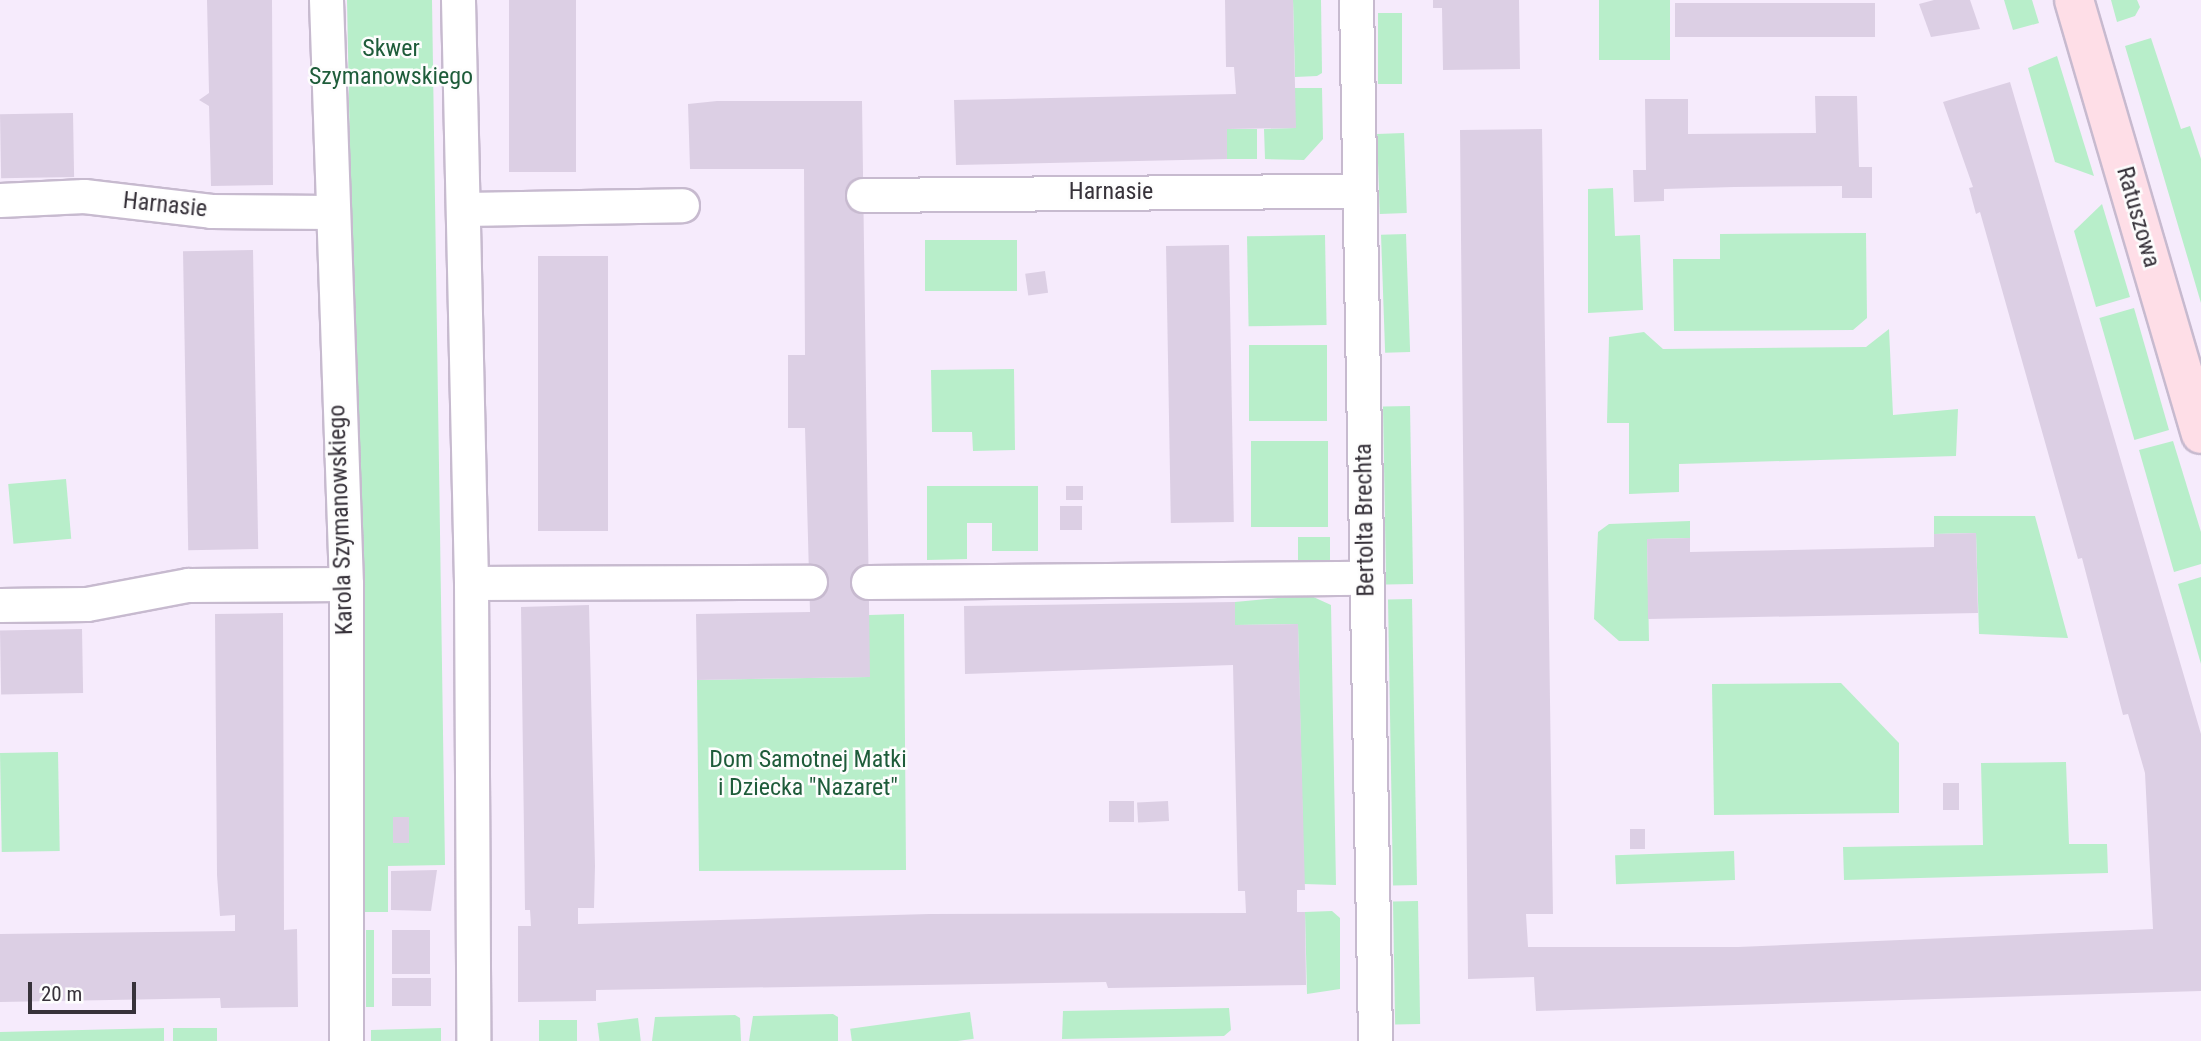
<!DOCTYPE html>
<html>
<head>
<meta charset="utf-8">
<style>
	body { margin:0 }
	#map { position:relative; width:2201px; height:1041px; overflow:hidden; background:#f6ebfc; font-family:"Roboto Condensed",sans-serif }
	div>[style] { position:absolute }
	.green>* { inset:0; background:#b8eeca; transform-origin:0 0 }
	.building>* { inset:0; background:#dccfe4; transform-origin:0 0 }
	.roads { filter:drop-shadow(2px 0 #c7bacf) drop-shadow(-2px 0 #c7bacf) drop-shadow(0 2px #c7bacf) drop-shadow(0 -2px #c7bacf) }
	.street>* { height:33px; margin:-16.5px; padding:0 16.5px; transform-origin:16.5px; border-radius:16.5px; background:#fff }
	.secondary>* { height:38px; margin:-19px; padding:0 19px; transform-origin:19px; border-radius:19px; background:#fedee7 }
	span { translate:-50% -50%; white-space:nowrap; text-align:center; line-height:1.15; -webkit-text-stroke:5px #fdfdfd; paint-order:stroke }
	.park-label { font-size:24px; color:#1e5c3a }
	.street-label { font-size:24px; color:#37323a }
	.scale { position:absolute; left:28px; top:982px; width:108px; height:32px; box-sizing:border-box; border:4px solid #37323a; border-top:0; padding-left:9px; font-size:21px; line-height:24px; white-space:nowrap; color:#37323a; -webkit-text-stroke:5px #fdfdfd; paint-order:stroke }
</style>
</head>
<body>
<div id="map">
	<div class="green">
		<i style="clip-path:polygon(347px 0,432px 0,445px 865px,388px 866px,388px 912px,365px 912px)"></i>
		<i style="clip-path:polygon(1293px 0,1321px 0,1322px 73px,1317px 76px,1295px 77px)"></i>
		<i style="left:1599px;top:0;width:71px;height:60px"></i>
		<i style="clip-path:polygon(2004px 0,2032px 0,2039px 23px,2013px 30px)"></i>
		<i style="clip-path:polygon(2111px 0,2137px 0,2140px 7px,2135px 16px,2117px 22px)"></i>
		<i style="left:1378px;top:13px;width:24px;height:71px"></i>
		<i style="clip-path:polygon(2151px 38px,2181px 129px,2190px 126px,2201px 159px,2201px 303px,2125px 46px)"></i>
		<i style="clip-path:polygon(2057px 56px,2094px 176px,2055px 162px,2028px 68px)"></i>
		<i style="clip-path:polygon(1295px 88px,1322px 88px,1323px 139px,1304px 160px,1265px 159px,1264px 129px,1295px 128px)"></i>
		<i style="left:1227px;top:129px;width:30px;height:30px"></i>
		<i style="left:1404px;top:133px;width:80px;height:27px;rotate:88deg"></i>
		<i style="clip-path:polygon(1613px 188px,1615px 236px,1640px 235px,1643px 310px,1588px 313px,1588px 189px)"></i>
		<i style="clip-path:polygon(2102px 204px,2130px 297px,2096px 307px,2074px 231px)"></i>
		<i style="clip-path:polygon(1866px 233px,1867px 318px,1853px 330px,1674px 331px,1673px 259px,1720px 259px,1720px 234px)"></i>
		<i style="left:1406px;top:234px;width:118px;height:25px;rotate:88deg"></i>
		<i style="left:1325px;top:235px;width:90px;height:78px;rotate:89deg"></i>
		<i style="left:925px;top:240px;width:92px;height:51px"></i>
		<i style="left:2134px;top:308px;width:127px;height:36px;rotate:74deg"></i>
		<i style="clip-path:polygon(1889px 329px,1893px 415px,1958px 409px,1956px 456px,1679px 464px,1679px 492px,1629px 494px,1629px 423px,1607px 423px,1609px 337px,1644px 332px,1663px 349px,1866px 347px)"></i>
		<i style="left:1327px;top:345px;width:76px;height:78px;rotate:90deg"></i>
		<i style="clip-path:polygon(1014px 369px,1015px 450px,973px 451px,972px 432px,932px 432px,931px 370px)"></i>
		<i style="left:1410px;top:406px;width:178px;height:27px;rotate:89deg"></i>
		<i style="left:1328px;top:441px;width:86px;height:77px;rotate:90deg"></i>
		<i style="clip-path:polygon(2173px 441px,2201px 532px,2201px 564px,2174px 572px,2139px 450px)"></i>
		<i style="left:66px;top:479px;width:60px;height:58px;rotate:85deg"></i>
		<i style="clip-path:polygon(927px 486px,1038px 486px,1038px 551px,992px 551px,992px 523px,967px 523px,967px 559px,927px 560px)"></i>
		<i style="clip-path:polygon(1934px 516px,2035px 516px,2068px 638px,1979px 634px,1976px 533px,1934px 534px)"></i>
		<i style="clip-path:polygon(1690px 521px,1690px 538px,1647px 539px,1649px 641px,1619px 641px,1594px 619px,1598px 532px,1609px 524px)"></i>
		<i style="left:1330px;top:537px;width:25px;height:32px;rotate:90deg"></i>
		<i style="clip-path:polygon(2201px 577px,2201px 664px,2178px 584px)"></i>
		<i style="clip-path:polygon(1309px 595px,1331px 605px,1336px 885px,1304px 884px,1298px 624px,1235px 625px,1235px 602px)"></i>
		<i style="left:1412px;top:599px;width:286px;height:24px;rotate:89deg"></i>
		<i style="clip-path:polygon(904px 614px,906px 870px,699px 871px,697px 680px,869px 677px,869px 615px)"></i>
		<i style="clip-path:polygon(1841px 683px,1899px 743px,1899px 813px,1714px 815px,1712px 684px)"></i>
		<i style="left:58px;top:752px;width:99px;height:58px;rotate:89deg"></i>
		<i style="clip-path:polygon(2066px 762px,2069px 844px,2107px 844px,2108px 873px,1844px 880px,1843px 847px,1983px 845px,1981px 763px)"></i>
		<i style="left:1734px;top:851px;width:29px;height:119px;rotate:88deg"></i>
		<i style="left:1418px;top:901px;width:123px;height:25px;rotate:89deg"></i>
		<i style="clip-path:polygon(1332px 911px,1340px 918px,1340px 989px,1307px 994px,1305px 912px)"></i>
		<i style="left:366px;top:930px;width:8px;height:77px"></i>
		<i style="clip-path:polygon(1229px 1008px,1231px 1030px,1224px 1036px,1062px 1039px,1063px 1011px)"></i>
		<i style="left:970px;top:1012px;width:27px;height:121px;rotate:82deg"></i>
		<i style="clip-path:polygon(833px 1014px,838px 1017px,838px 1041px,749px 1041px,753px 1016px)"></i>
		<i style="clip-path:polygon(735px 1015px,740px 1018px,741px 1041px,652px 1041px,655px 1017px)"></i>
		<i style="left:638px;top:1018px;width:23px;height:41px;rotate:83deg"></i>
		<i style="left:539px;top:1020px;width:38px;height:21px"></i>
		<i style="clip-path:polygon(164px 1028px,164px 1041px,0 1041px,0 1032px)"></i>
		<i style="left:173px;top:1028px;width:44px;height:13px"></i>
		<i style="clip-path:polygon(441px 1028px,441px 1041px,371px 1041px,371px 1030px)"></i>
	</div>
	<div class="building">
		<i style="clip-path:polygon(207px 0,272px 0,273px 185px,211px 186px,209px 106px,199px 100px,209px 93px)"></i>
		<i style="left:509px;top:0;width:67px;height:172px"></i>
		<i style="clip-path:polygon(1225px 0,1293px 0,1296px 128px,1227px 129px,1227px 159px,956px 165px,954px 100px,1236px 94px,1234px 67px,1226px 67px)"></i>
		<i style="clip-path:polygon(1433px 0,1519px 0,1520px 69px,1443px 70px,1442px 8px,1433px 8px)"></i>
		<i style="clip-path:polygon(1934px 0,1970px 0,1980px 29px,1931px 37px,1919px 4px)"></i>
		<i style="left:1875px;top:3px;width:34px;height:200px;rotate:90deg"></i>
		<i style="clip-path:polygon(2010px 82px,2201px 734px,2201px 991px,1536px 1011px,1534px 977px,1468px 979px,1460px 130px,1542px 129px,1553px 914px,1526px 914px,1528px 947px,1738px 947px,2153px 929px,2145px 773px,2128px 714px,2123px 715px,2082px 558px,2078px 559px,1980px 212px,1976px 214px,1969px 188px,1973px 187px,1943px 102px)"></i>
		<i style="clip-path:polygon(1815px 96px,1857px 96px,1859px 167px,1872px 167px,1872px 198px,1842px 198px,1842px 186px,1734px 187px,1664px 189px,1664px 201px,1634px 202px,1633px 170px,1646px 170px,1645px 99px,1688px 99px,1688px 134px,1816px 133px)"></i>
		<i style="clip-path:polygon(717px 101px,862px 101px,870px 677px,697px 680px,696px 614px,810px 612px,805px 428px,788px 428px,788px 355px,805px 355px,804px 169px,690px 169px,688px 104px)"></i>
		<i style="left:73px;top:113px;width:64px;height:73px;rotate:89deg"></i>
		<i style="left:1229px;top:245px;width:277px;height:63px;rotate:89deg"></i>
		<i style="left:253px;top:250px;width:299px;height:70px;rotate:89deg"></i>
		<i style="left:538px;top:256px;width:70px;height:275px"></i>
		<i style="left:1045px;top:271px;width:22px;height:20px;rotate:82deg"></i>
		<i style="left:1066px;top:486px;width:17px;height:14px"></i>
		<i style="left:1082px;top:506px;width:24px;height:22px;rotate:90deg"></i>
		<i style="clip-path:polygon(1976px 533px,1978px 613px,1648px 619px,1647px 539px,1690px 538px,1690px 552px,1886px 548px,1934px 547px,1934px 534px)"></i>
		<i style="clip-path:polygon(1235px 602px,1235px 625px,1298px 624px,1305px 890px,1297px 890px,1297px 912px,1305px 912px,1306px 985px,1108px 988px,1106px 982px,596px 990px,596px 1001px,518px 1002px,518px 926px,531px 926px,530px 910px,525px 910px,521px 607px,589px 605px,595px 866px,594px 908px,578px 908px,578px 924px,929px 914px,1246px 913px,1245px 891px,1238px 891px,1233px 665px,965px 674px,964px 606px)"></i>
		<i style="clip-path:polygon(283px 613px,284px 930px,297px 929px,298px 1007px,221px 1008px,220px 998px,0 1002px,0 934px,235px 931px,235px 915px,220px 916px,217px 875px,215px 614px)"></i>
		<i style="left:82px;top:629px;width:64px;height:82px;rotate:89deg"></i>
		<i style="left:1943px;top:783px;width:16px;height:27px"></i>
		<i style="left:1134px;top:801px;width:21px;height:25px;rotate:90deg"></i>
		<i style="left:1168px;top:801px;width:20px;height:31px;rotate:87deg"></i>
		<i style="left:409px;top:817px;width:26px;height:16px;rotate:90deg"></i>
		<i style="left:1630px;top:829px;width:15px;height:20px"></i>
		<i style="clip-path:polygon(437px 870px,431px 911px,391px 910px,391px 871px)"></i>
		<i style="left:392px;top:930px;width:38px;height:44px"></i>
		<i style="left:392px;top:978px;width:39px;height:28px"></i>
	</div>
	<div class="roads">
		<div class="street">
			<i style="left:326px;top:0;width:584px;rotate:88.04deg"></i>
			<i style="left:346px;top:584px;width:457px;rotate:90deg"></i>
			<i style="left:458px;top:0;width:583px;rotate:88.72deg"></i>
			<i style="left:471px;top:583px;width:458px;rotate:89.7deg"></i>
			<i style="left:1356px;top:0;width:1041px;rotate:88.95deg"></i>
			<i style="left:863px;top:195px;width:496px;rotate:-0.5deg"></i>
			<i style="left:0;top:200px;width:84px;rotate:-2.7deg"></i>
			<i style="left:84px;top:196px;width:128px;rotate:6.7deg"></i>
			<i style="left:211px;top:211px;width:120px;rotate:0.5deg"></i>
			<i style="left:463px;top:209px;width:219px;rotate:-1deg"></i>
			<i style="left:868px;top:582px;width:498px;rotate:-0.5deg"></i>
			<i style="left:471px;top:583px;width:339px;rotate:-0.2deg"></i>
			<i style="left:0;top:605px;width:87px;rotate:-0.7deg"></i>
			<i style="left:87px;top:604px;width:103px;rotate:-10.7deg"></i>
			<i style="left:188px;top:585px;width:158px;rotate:-0.4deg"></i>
		</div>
		<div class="secondary">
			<i style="left:2074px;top:0;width:452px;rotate:73.7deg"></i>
		</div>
	</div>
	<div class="park-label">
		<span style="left:391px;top:63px">Skwer<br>Szymanowskiego</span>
		<span style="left:808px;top:774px">Dom Samotnej Matki<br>i Dziecka "Nazaret"</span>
	</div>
	<div class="street-label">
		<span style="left:1111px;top:192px">Harnasie</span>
		<span style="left:165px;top:205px;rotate:6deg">Harnasie</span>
		<span style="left:2138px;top:217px;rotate:74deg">Ratuszowa</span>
		<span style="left:341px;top:520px;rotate:-92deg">Karola Szymanowskiego</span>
		<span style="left:1365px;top:520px;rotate:-91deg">Bertolta Brechta</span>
	</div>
	<div class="scale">20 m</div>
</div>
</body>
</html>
